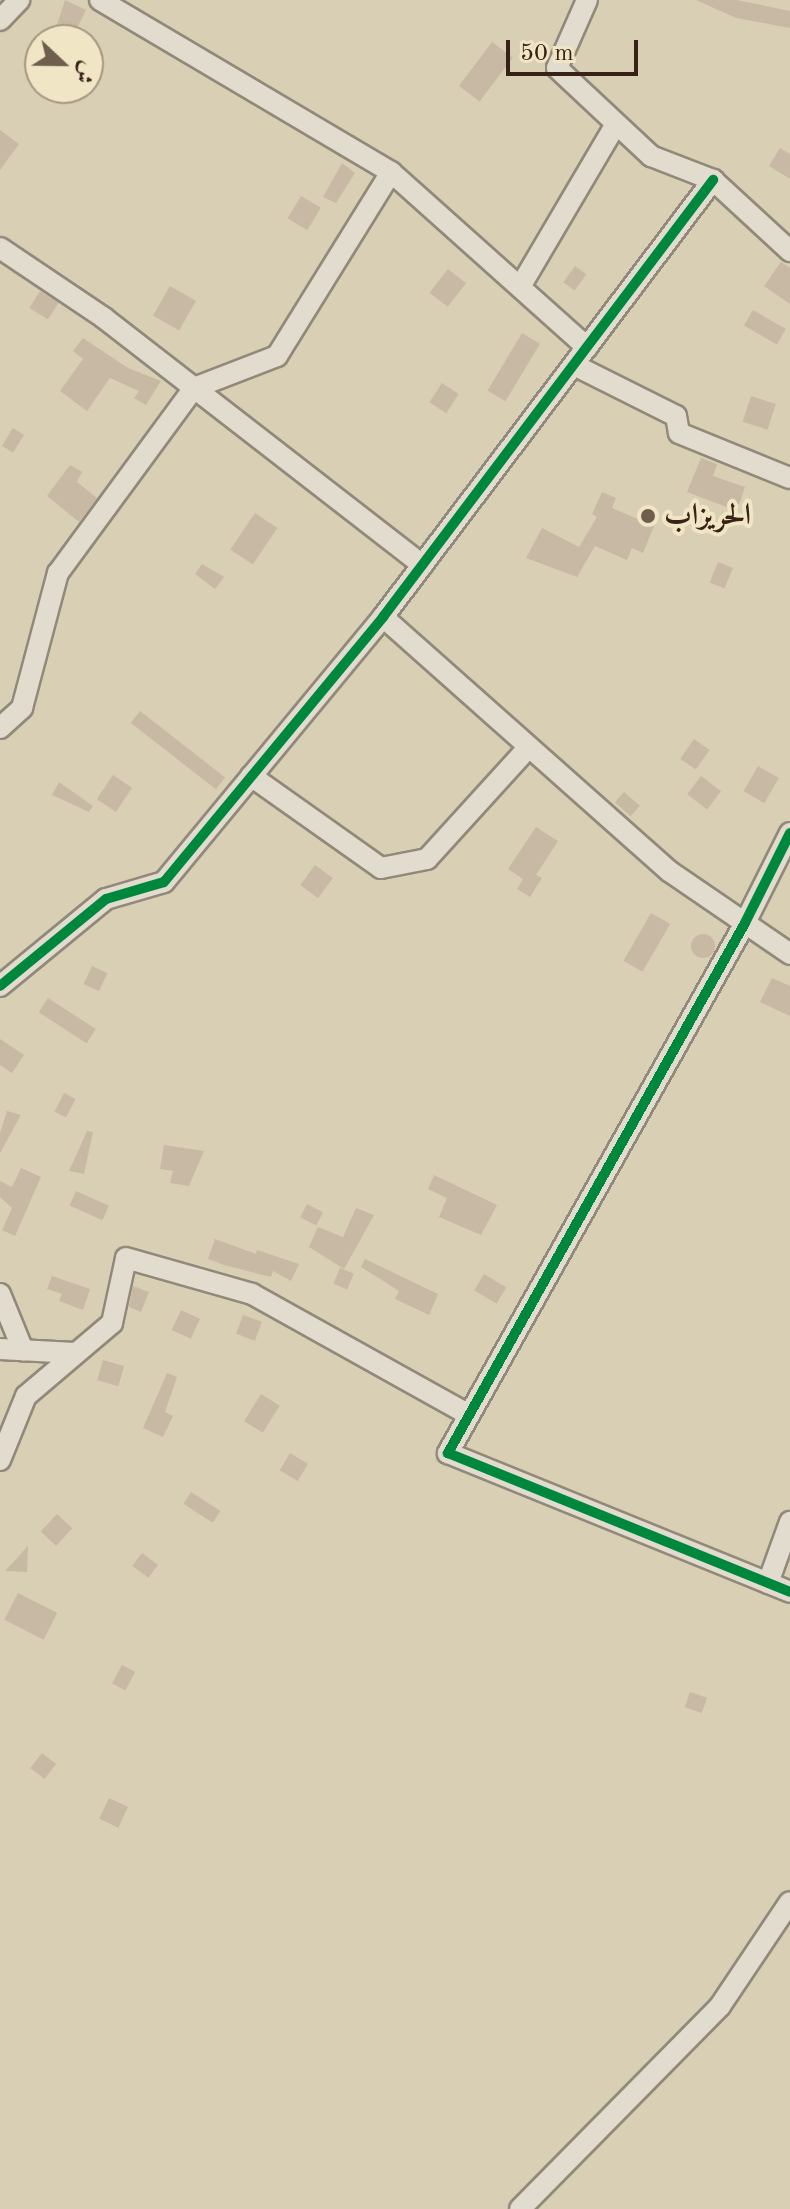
<!DOCTYPE html>
<html>
<head>
<meta charset="utf-8">
<style>
	body { margin:0 }
	#map { position:relative; width:790px; height:2209px; overflow:hidden; background:#d9cfb4; font-family:"Old Standard TT",Amiri,serif }
	div>[style] { position:absolute }
	.building>* { inset:0; background:#c8b9a5; transform-origin:0 0 }
	.round { border-radius:50% }
	.roads { filter:drop-shadow(2px 0 #918979) drop-shadow(-2px 0 #918979) drop-shadow(0 2px #918979) drop-shadow(0 -2px #918979) }
	.street>* { height:20px; margin:-10px; padding:0 10px; transform-origin:10px; border-radius:10px; background:#e1dcce }
	.cycleway>* { height:10px; margin:-5px; padding:0 5px; transform-origin:5px; border-radius:5px; background:#00873e }
	.dots>* { width:22px; height:22px; translate:-50% -50%; box-sizing:border-box; border:4px solid #f0e5c4; border-radius:50% }
	span { translate:-50% -50%; white-space:nowrap; text-align:center; line-height:1.15; -webkit-text-stroke:8px #f0e5c4; paint-order:stroke }
	.poi-label { font-size:30px; color:#382116; font-weight:700 }
	.left { translate:0 -50%; text-align:left }
	.north { position:absolute; left:24px; top:24px; width:80px; height:80px; box-sizing:border-box; background:#f0e5c4; border:2px solid #a6977e; border-radius:50%; rotate:112deg; font-size:22px; font-weight:700; line-height:32px; text-align:center; color:#382116 }
	.north::after { content:''; display:block; margin:auto; width:28px; height:36px; background:#705e4d; clip-path:polygon(50% 0,100% 100%,50% 72%,0 100%) }
	.scale { position:absolute; left:506px; top:40px; width:132px; height:36px; box-sizing:border-box; border:4px solid #382116; border-top:0; padding-left:10px; font-size:24px; line-height:28px; white-space:nowrap; color:#382116; -webkit-text-stroke:6px #f0e5c4; paint-order:stroke }
</style>
</head>
<body>
<div id="map">
	<div class="building">
		<i style="clip-path:polygon(65px 0,86px 10px,71px 40px,52px 40px)"></i>
		<i style="clip-path:polygon(696px 0,737px 0,790px 11px,790px 28px,736px 18px)"></i>
		<i style="left:492px;top:42px;width:26px;height:55px;rotate:37deg"></i>
		<i style="clip-path:polygon(0 130px,19px 144px,0 170px)"></i>
		<i style="clip-path:polygon(780px 148px,790px 154px,790px 179px,769px 166px)"></i>
		<i style="clip-path:polygon(342px 163px,355px 173px,336px 203px,323px 197px)"></i>
		<i style="left:301px;top:196px;width:23px;height:26px;rotate:31deg"></i>
		<i style="clip-path:polygon(781px 262px,790px 268px,790px 304px,764px 286px)"></i>
		<i style="left:575px;top:266px;width:14px;height:20px;rotate:36deg"></i>
		<i style="left:448px;top:269px;width:23px;height:30px;rotate:38deg"></i>
		<i style="left:170px;top:286px;width:30px;height:34px;rotate:30deg"></i>
		<i style="left:40px;top:291px;width:22px;height:20px;rotate:32deg"></i>
		<i style="left:753px;top:310px;width:38px;height:18px;rotate:30deg"></i>
		<i style="left:522px;top:333px;width:21px;height:67px;rotate:31deg"></i>
		<i style="clip-path:polygon(83px 338px,128px 368px,161px 381px,146px 405px,134px 398px,139px 391px,110px 378px,87px 411px,60px 391px,83px 359px,73px 351px)"></i>
		<i style="left:442px;top:383px;width:20px;height:23px;rotate:33deg"></i>
		<i style="left:751px;top:396px;width:26px;height:27px;rotate:18deg"></i>
		<i style="left:13px;top:428px;width:13px;height:21px;rotate:32deg"></i>
		<i style="clip-path:polygon(701px 458px,717px 464px,713px 476px,745px 487px,737px 511px,687px 492px)"></i>
		<i style="clip-path:polygon(70px 465px,82px 472px,77px 482px,97px 498px,79px 522px,47px 496px)"></i>
		<i style="clip-path:polygon(602px 492px,616px 498px,612px 508px,654px 526px,643px 553px,632px 548px,627px 560px,595px 546px,577px 577px,526px 558px,542px 528px,579px 547px,597px 517px,592px 514px)"></i>
		<i style="left:255px;top:513px;width:27px;height:44px;rotate:34deg"></i>
		<i style="left:718px;top:562px;width:16px;height:22px;rotate:22deg"></i>
		<i style="clip-path:polygon(202px 564px,224px 577px,215px 589px,195px 574px)"></i>
		<i style="left:140px;top:711px;width:108px;height:15px;rotate:38deg"></i>
		<i style="left:694px;top:739px;width:19px;height:24px;rotate:35deg"></i>
		<i style="left:758px;top:766px;width:24px;height:29px;rotate:30deg"></i>
		<i style="left:113px;top:775px;width:23px;height:29px;rotate:34deg"></i>
		<i style="left:701px;top:776px;width:25px;height:23px;rotate:37deg"></i>
		<i style="clip-path:polygon(59px 782px,93px 806px,89px 812px,52px 795px)"></i>
		<i style="left:624px;top:792px;width:21px;height:14px;rotate:41deg"></i>
		<i style="clip-path:polygon(536px 827px,558px 841px,536px 875px,542px 878px,530px 897px,517px 889px,523px 879px,508px 869px)"></i>
		<i style="left:315px;top:865px;width:22px;height:25px;rotate:36deg"></i>
		<i style="left:651px;top:913px;width:22px;height:55px;rotate:30deg"></i>
		<i class="round" style="left:691px;top:934px;width:24px;height:24px"></i>
		<i style="left:92px;top:966px;width:17px;height:20px;rotate:25deg"></i>
		<i style="clip-path:polygon(772px 978px,790px 986px,790px 1016px,760px 1002px)"></i>
		<i style="left:48px;top:998px;width:57px;height:17px;rotate:33deg"></i>
		<i style="clip-path:polygon(0 1039px,24px 1055px,12px 1073px,0 1065px)"></i>
		<i style="left:64px;top:1093px;width:13px;height:21px;rotate:27deg"></i>
		<i style="clip-path:polygon(7px 1111px,21px 1115px,0 1153px,0 1133px)"></i>
		<i style="clip-path:polygon(87px 1131px,93px 1132px,84px 1174px,69px 1171px)"></i>
		<i style="clip-path:polygon(164px 1145px,204px 1151px,189px 1186px,170px 1183px,173px 1171px,160px 1169px)"></i>
		<i style="clip-path:polygon(21px 1168px,41px 1177px,15px 1236px,2px 1230px,12px 1208px,0 1197px,0 1181px,12px 1187px)"></i>
		<i style="clip-path:polygon(434px 1175px,497px 1205px,481px 1235px,439px 1217px,447px 1198px,428px 1189px)"></i>
		<i style="left:76px;top:1191px;width:36px;height:16px;rotate:24deg"></i>
		<i style="left:307px;top:1204px;width:18px;height:15px;rotate:27deg"></i>
		<i style="clip-path:polygon(356px 1208px,374px 1215px,344px 1269px,309px 1247px,318px 1227px,343px 1237px)"></i>
		<i style="clip-path:polygon(215px 1239px,256px 1254px,257px 1250px,299px 1264px,291px 1281px,273px 1271px,271px 1277px,224px 1265px,208px 1259px)"></i>
		<i style="clip-path:polygon(365px 1259px,438px 1294px,429px 1315px,395px 1299px,399px 1291px,361px 1267px)"></i>
		<i style="left:340px;top:1268px;width:15px;height:17px;rotate:23deg"></i>
		<i style="left:484px;top:1274px;width:26px;height:19px;rotate:31deg"></i>
		<i style="clip-path:polygon(52px 1276px,90px 1289px,83px 1310px,59px 1301px,62px 1294px,47px 1289px)"></i>
		<i style="clip-path:polygon(133px 1286px,149px 1292px,141px 1312px,129px 1307px)"></i>
		<i style="left:181px;top:1310px;width:21px;height:22px;rotate:25deg"></i>
		<i style="left:243px;top:1315px;width:20px;height:20px;rotate:20deg"></i>
		<i style="left:103px;top:1360px;width:22px;height:21px;rotate:16deg"></i>
		<i style="clip-path:polygon(167px 1373px,177px 1377px,165px 1412px,173px 1416px,163px 1437px,143px 1428px)"></i>
		<i style="left:261px;top:1394px;width:22px;height:32px;rotate:32deg"></i>
		<i style="left:290px;top:1453px;width:21px;height:20px;rotate:31deg"></i>
		<i style="left:191px;top:1492px;width:35px;height:14px;rotate:33deg"></i>
		<i style="left:57px;top:1514px;width:21px;height:24px;rotate:43deg"></i>
		<i style="clip-path:polygon(28px 1546px,27px 1572px,5px 1571px)"></i>
		<i style="left:142px;top:1553px;width:20px;height:16px;rotate:37deg"></i>
		<i style="left:18px;top:1593px;width:44px;height:30px;rotate:27deg"></i>
		<i style="left:122px;top:1665px;width:15px;height:21px;rotate:28deg"></i>
		<i style="left:690px;top:1692px;width:18px;height:16px;rotate:19deg"></i>
		<i style="left:42px;top:1753px;width:18px;height:19px;rotate:38deg"></i>
		<i style="left:109px;top:1798px;width:21px;height:23px;rotate:25deg"></i>
	</div>
	<div class="roads">
		<div class="street">
			<i style="left:100px;top:0;width:338px;rotate:30.6deg"></i>
			<i style="left:391px;top:172px;width:263px;rotate:41.8deg"></i>
			<i style="left:587px;top:0;width:74px;rotate:113.8deg"></i>
			<i style="left:557px;top:68px;width:129px;rotate:43.1deg"></i>
			<i style="left:651px;top:156px;width:66px;rotate:21.2deg"></i>
			<i style="left:713px;top:180px;width:105px;rotate:42.7deg"></i>
			<i style="left:0;top:20px;width:28px;rotate:-46deg"></i>
			<i style="left:0;top:248px;width:125px;rotate:33.9deg"></i>
			<i style="left:104px;top:318px;width:403px;rotate:37.8deg"></i>
			<i style="left:520px;top:287px;width:189px;rotate:-59.5deg"></i>
			<i style="left:574px;top:365px;width:114px;rotate:26.6deg"></i>
			<i style="left:676px;top:416px;width:17px;rotate:80deg"></i>
			<i style="left:679px;top:433px;width:120px;rotate:22.1deg"></i>
			<i style="left:383px;top:617px;width:383px;rotate:41.6deg"></i>
			<i style="left:669px;top:871px;width:147px;rotate:34.4deg"></i>
			<i style="left:0;top:728px;width:30px;rotate:-42deg"></i>
			<i style="left:22px;top:708px;width:140px;rotate:-75.1deg"></i>
			<i style="left:58px;top:573px;width:230px;rotate:-53.7deg"></i>
			<i style="left:194px;top:388px;width:89px;rotate:-21.1deg"></i>
			<i style="left:277px;top:356px;width:216px;rotate:-58.2deg"></i>
			<i style="left:251px;top:776px;width:159px;rotate:35.3deg"></i>
			<i style="left:381px;top:868px;width:47px;rotate:-11.1deg"></i>
			<i style="left:427px;top:859px;width:151px;rotate:-47.7deg"></i>
			<i style="left:790px;top:833px;width:101px;rotate:116.6deg"></i>
			<i style="left:745px;top:923px;width:608px;rotate:119.27deg"></i>
			<i style="left:448px;top:1453px;width:369px;rotate:22.1deg"></i>
			<i style="left:0;top:986px;width:137px;rotate:-39.4deg"></i>
			<i style="left:106px;top:899px;width:60px;rotate:-16.3deg"></i>
			<i style="left:164px;top:882px;width:344px;rotate:-50.4deg"></i>
			<i style="left:383px;top:617px;width:548px;rotate:-52.94deg"></i>
			<i style="left:0;top:1294px;width:61px;rotate:67.7deg"></i>
			<i style="left:0;top:1349px;width:75px;rotate:3.1deg"></i>
			<i style="left:0;top:1460px;width:69px;rotate:-67.9deg"></i>
			<i style="left:26px;top:1396px;width:113px;rotate:-40.3deg"></i>
			<i style="left:112px;top:1323px;width:66px;rotate:-77.8deg"></i>
			<i style="left:126px;top:1258px;width:131px;rotate:15.9deg"></i>
			<i style="left:252px;top:1294px;width:248px;rotate:29.1deg"></i>
			<i style="left:768px;top:1583px;width:65px;rotate:-70.2deg"></i>
			<i style="left:520px;top:2209px;width:285px;rotate:-45.4deg"></i>
			<i style="left:720px;top:2006px;width:125px;rotate:-56.1deg"></i>
		</div>
	</div>
	<div class="cycleway">
		<i style="left:790px;top:833px;width:101px;rotate:116.6deg"></i>
		<i style="left:745px;top:923px;width:608px;rotate:119.27deg"></i>
		<i style="left:448px;top:1453px;width:369px;rotate:22.1deg"></i>
		<i style="left:0;top:986px;width:137px;rotate:-39.4deg"></i>
		<i style="left:106px;top:899px;width:60px;rotate:-16.3deg"></i>
		<i style="left:164px;top:882px;width:344px;rotate:-50.4deg"></i>
		<i style="left:383px;top:617px;width:548px;rotate:-52.94deg"></i>
	</div>
	<div class="dots">
		<i style="left:648px;top:516px;background:#705e4d"></i>
	</div>
	<div class="poi-label">
		<span class="left" style="left:664px;top:516px">الحريزاب</span>
	</div>
	<div class="north">ش</div>
	<div class="scale">50 m</div>
</div>
</body>
</html>
